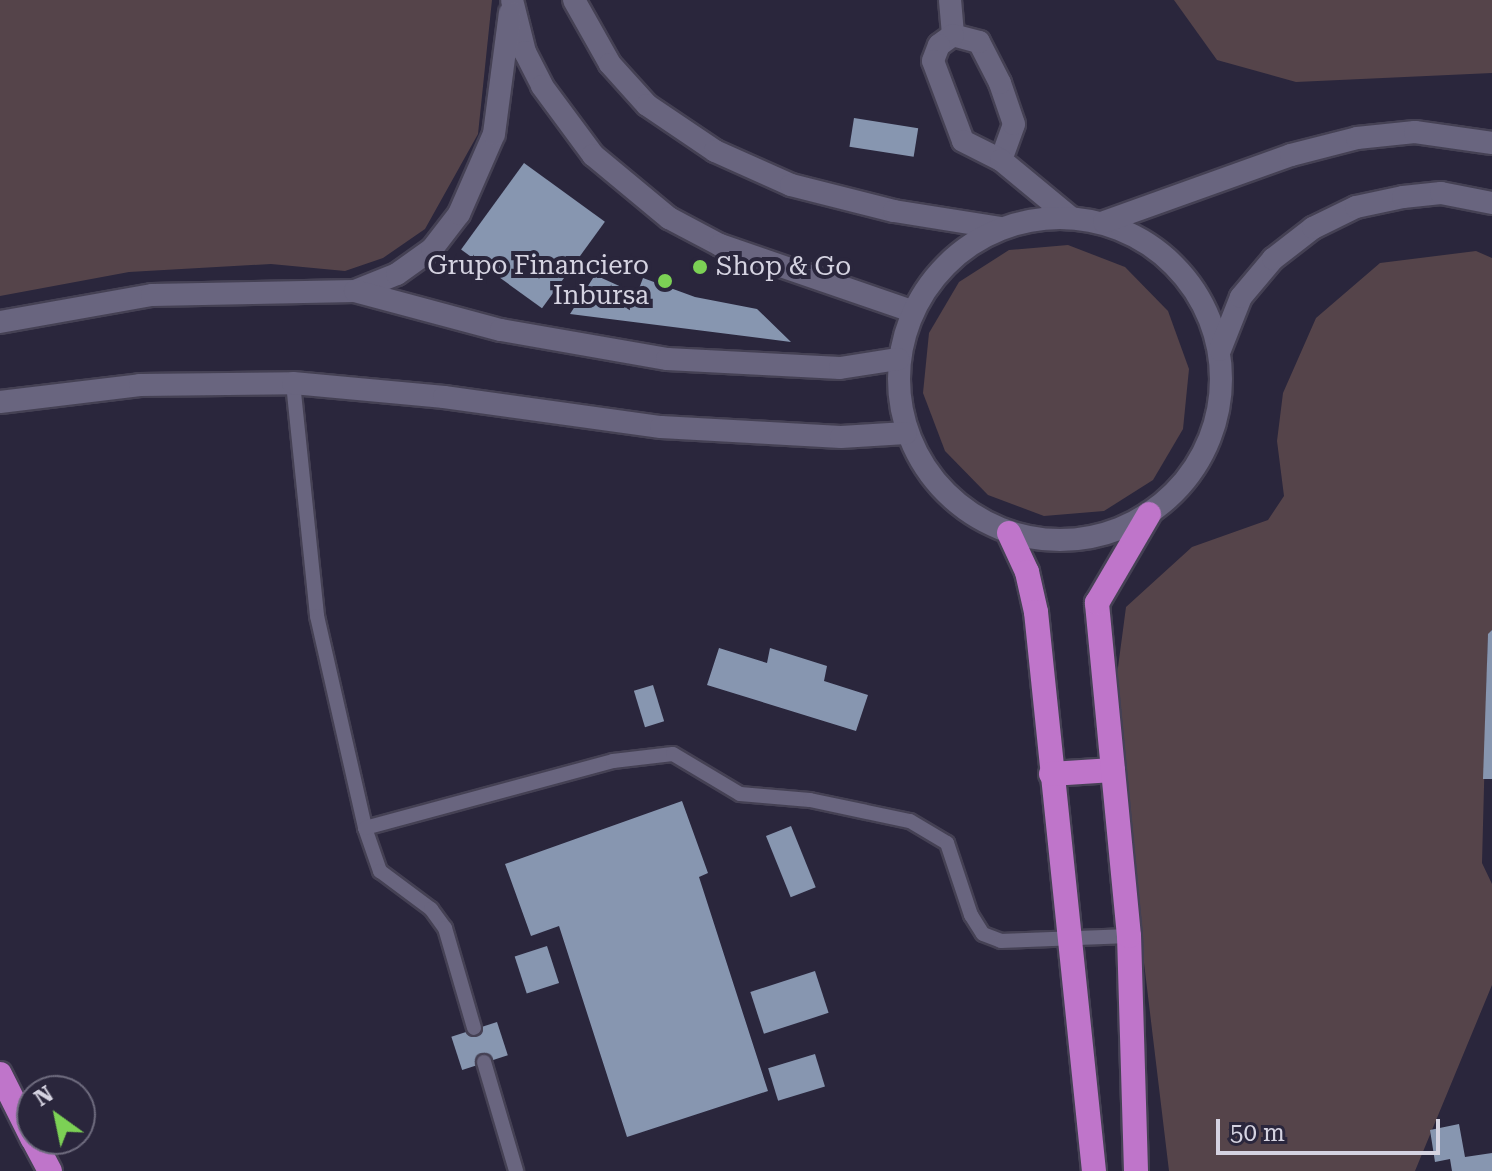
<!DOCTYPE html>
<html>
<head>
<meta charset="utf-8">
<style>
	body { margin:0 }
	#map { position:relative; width:1492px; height:1171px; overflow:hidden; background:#2a263c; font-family:"Roboto Serif",serif }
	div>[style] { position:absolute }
	.green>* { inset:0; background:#55444a }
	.building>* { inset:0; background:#8796b0; transform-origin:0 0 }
	.roads { filter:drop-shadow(2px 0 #454154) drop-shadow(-2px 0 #454154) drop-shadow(0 2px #454154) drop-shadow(0 -2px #454154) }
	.service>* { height:14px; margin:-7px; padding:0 7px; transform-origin:7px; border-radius:7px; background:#69657f }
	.minor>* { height:22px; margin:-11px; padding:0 11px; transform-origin:11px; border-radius:11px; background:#69657f }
	.secondary>* { height:22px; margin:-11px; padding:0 11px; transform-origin:11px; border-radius:11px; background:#69657f }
	.secondary>.ring { margin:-11px; padding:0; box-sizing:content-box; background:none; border:22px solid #69657f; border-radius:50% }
	.motorway>* { height:24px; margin:-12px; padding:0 12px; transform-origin:12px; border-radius:12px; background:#bf75ca }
	.dots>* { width:22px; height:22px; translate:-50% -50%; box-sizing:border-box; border:4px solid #2a263c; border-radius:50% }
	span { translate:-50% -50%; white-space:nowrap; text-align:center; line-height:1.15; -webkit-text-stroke:8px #2a263c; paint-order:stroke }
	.poi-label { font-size:26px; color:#d5d3e1 }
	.right { translate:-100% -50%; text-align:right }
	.left { translate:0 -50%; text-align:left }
	.north { position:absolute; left:16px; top:1075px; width:80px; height:80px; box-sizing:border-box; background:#2a263c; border:2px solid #6e6b7e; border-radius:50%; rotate:327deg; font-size:22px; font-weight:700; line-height:32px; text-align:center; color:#d5d3e1 }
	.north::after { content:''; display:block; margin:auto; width:28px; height:36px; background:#7cd155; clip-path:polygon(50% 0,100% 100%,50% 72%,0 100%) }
	.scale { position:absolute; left:1216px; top:1119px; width:224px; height:36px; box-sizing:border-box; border:4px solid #d5d3e1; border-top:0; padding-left:10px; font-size:24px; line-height:28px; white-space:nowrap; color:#d5d3e1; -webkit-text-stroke:6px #2a263c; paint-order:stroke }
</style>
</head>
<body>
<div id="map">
	<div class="green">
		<i style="clip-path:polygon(0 0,492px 0,478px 134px,425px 229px,383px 258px,345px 271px,271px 264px,129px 272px,0 296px)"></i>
		<i style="clip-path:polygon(1174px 0,1492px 0,1492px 73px,1296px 82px,1217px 60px)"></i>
		<i style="clip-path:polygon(1068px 245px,1125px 267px,1168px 311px,1189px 369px,1183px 429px,1153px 480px,1104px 511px,1044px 516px,988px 495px,945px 451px,923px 393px,929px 333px,959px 282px,1009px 250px)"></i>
		<i style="clip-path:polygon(1476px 251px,1492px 258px,1492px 630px,1488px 635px,1482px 863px,1492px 884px,1492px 985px,1415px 1171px,1169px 1171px,1113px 705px,1126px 607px,1192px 547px,1268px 520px,1284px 496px,1277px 441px,1283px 393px,1316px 318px,1380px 263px)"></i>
	</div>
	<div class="building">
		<i style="left:854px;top:118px;width:65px;height:29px;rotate:9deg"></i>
		<i style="left:524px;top:163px;width:100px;height:107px;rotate:36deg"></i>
		<i style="clip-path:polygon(595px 275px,637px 294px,643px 278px,695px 297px,757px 309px,791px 342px,570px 314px)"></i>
		<i style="clip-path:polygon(1492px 630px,1492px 779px,1483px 779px,1488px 634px)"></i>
		<i style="clip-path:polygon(719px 648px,767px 663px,770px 648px,827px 666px,824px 681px,868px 695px,856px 731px,707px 685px)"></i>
		<i style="left:653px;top:685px;width:38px;height:20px;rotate:73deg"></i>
		<i style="clip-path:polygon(682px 801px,708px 873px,699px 877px,768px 1091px,627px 1137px,559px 926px,531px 936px,505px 864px)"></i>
		<i style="left:791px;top:826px;width:66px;height:27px;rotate:68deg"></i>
		<i style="left:547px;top:946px;width:39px;height:34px;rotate:72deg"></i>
		<i style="left:815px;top:971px;width:44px;height:68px;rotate:72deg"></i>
		<i style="left:497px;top:1022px;width:35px;height:48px;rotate:72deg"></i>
		<i style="left:815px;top:1054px;width:34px;height:49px;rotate:73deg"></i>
		<i style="clip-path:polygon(1459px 1124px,1465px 1157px,1492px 1153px,1492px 1171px,1452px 1171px,1450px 1159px,1435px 1162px,1430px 1130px)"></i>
	</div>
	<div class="roads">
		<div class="service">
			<i style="left:293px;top:383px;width:234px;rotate:84.1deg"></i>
			<i style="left:317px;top:616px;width:217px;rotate:77.2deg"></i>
			<i style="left:365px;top:828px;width:46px;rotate:70.8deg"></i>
			<i style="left:380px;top:871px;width:64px;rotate:36.7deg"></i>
			<i style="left:431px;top:909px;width:24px;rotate:54deg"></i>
			<i style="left:445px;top:928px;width:104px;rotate:73.8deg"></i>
			<i style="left:365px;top:828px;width:257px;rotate:-15.1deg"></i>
			<i style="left:613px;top:761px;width:60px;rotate:-6.7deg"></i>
			<i style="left:673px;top:754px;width:78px;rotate:30.8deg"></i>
			<i style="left:740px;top:794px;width:70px;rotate:4.9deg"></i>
			<i style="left:810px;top:800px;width:102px;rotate:11.9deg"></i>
			<i style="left:910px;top:821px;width:43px;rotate:30.7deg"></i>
			<i style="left:947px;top:843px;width:76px;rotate:71.6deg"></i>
			<i style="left:971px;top:915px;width:22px;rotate:58deg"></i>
			<i style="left:983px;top:934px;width:19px;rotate:21deg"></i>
			<i style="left:1001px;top:941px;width:128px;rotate:-2.2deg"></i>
			<i style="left:484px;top:1062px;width:114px;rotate:73.6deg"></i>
		</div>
		<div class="minor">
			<i style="left:950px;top:0;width:35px;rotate:85deg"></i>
			<i style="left:1001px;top:160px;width:38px;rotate:-70deg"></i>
			<i style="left:1014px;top:124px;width:43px;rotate:-108.9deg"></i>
			<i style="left:1000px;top:83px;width:46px;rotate:-117.1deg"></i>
			<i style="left:979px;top:42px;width:27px;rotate:-165deg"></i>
			<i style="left:953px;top:35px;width:17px;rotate:144deg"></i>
			<i style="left:939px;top:45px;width:17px;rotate:111deg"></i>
			<i style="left:933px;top:61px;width:85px;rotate:69.4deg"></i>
			<i style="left:963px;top:141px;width:42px;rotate:26.6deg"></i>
			<i style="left:1001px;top:160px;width:89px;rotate:39.6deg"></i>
		</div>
		<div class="secondary">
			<i style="left:512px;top:0;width:54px;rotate:76deg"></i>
			<i style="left:525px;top:52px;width:38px;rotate:63deg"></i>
			<i style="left:542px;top:86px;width:86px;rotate:53.5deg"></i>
			<i style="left:593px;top:155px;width:99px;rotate:39.7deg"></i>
			<i style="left:669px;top:218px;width:58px;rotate:27.9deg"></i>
			<i style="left:720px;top:245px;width:203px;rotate:19deg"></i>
			<i style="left:574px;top:0;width:73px;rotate:60.6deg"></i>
			<i style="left:610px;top:64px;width:55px;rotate:47.9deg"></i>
			<i style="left:647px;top:105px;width:82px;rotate:34.1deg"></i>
			<i style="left:715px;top:151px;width:83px;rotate:24.1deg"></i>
			<i style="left:791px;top:185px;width:106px;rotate:14.2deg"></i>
			<i style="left:894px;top:211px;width:107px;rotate:9.1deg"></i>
			<i class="ring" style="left:899px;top:218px;width:300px;height:300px"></i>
			<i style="left:1104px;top:222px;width:199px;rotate:-19.7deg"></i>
			<i style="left:1291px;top:155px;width:68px;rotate:-14.4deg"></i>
			<i style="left:1357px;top:138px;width:58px;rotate:-5.9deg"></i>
			<i style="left:1415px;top:132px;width:78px;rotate:8.1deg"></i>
			<i style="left:355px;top:291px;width:45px;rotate:-22deg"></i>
			<i style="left:397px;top:274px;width:43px;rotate:-35.5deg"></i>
			<i style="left:432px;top:249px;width:44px;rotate:-52.4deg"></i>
			<i style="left:459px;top:214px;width:87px;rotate:-66.4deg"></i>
			<i style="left:494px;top:134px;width:122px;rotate:-82.5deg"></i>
			<i style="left:0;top:322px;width:154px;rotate:-10.1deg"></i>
			<i style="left:152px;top:295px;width:203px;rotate:-1.1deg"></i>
			<i style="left:355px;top:291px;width:151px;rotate:15deg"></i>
			<i style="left:501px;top:330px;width:169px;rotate:9.9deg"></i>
			<i style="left:667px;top:359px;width:173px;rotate:3deg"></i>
			<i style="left:840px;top:368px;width:59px;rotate:-8.8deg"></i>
			<i style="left:1220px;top:350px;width:57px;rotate:-68.4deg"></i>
			<i style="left:1241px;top:297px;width:50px;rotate:-49.9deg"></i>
			<i style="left:1273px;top:259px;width:51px;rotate:-37.8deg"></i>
			<i style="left:1313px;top:228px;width:48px;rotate:-26deg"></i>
			<i style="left:1356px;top:207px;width:48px;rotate:-12deg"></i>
			<i style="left:1403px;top:197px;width:38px;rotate:-6deg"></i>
			<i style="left:1441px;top:193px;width:52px;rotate:11.1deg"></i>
			<i style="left:0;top:402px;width:141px;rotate:-6.9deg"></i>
			<i style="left:140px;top:385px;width:153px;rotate:-0.7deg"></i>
			<i style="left:293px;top:383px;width:152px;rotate:5.3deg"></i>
			<i style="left:444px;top:397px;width:219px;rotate:7.9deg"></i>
			<i style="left:661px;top:427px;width:180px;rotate:3.2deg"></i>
			<i style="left:841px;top:437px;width:65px;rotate:-3.5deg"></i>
		</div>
		<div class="motorway">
			<i style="left:1009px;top:533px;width:43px;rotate:65.2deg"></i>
			<i style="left:1027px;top:572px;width:41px;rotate:77.3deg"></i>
			<i style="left:1036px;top:612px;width:562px;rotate:84.08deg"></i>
			<i style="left:1051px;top:774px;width:62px;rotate:-3.7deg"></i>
			<i style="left:0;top:1074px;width:72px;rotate:63.4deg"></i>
			<i style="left:33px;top:1139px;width:36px;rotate:62deg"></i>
			<i style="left:1136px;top:1171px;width:235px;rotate:-91.7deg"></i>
			<i style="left:1129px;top:936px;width:335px;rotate:-95.5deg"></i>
			<i style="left:1097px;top:603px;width:103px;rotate:-59.7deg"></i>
		</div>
	</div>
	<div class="dots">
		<i style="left:700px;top:267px;background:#7cd155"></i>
		<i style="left:665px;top:281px;background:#7cd155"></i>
	</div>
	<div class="poi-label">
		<span class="right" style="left:649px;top:281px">Grupo Financiero<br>Inbursa</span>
		<span class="left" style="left:716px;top:267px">Shop &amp; Go</span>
	</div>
	<div class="north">N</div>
	<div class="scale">50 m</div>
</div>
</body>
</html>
